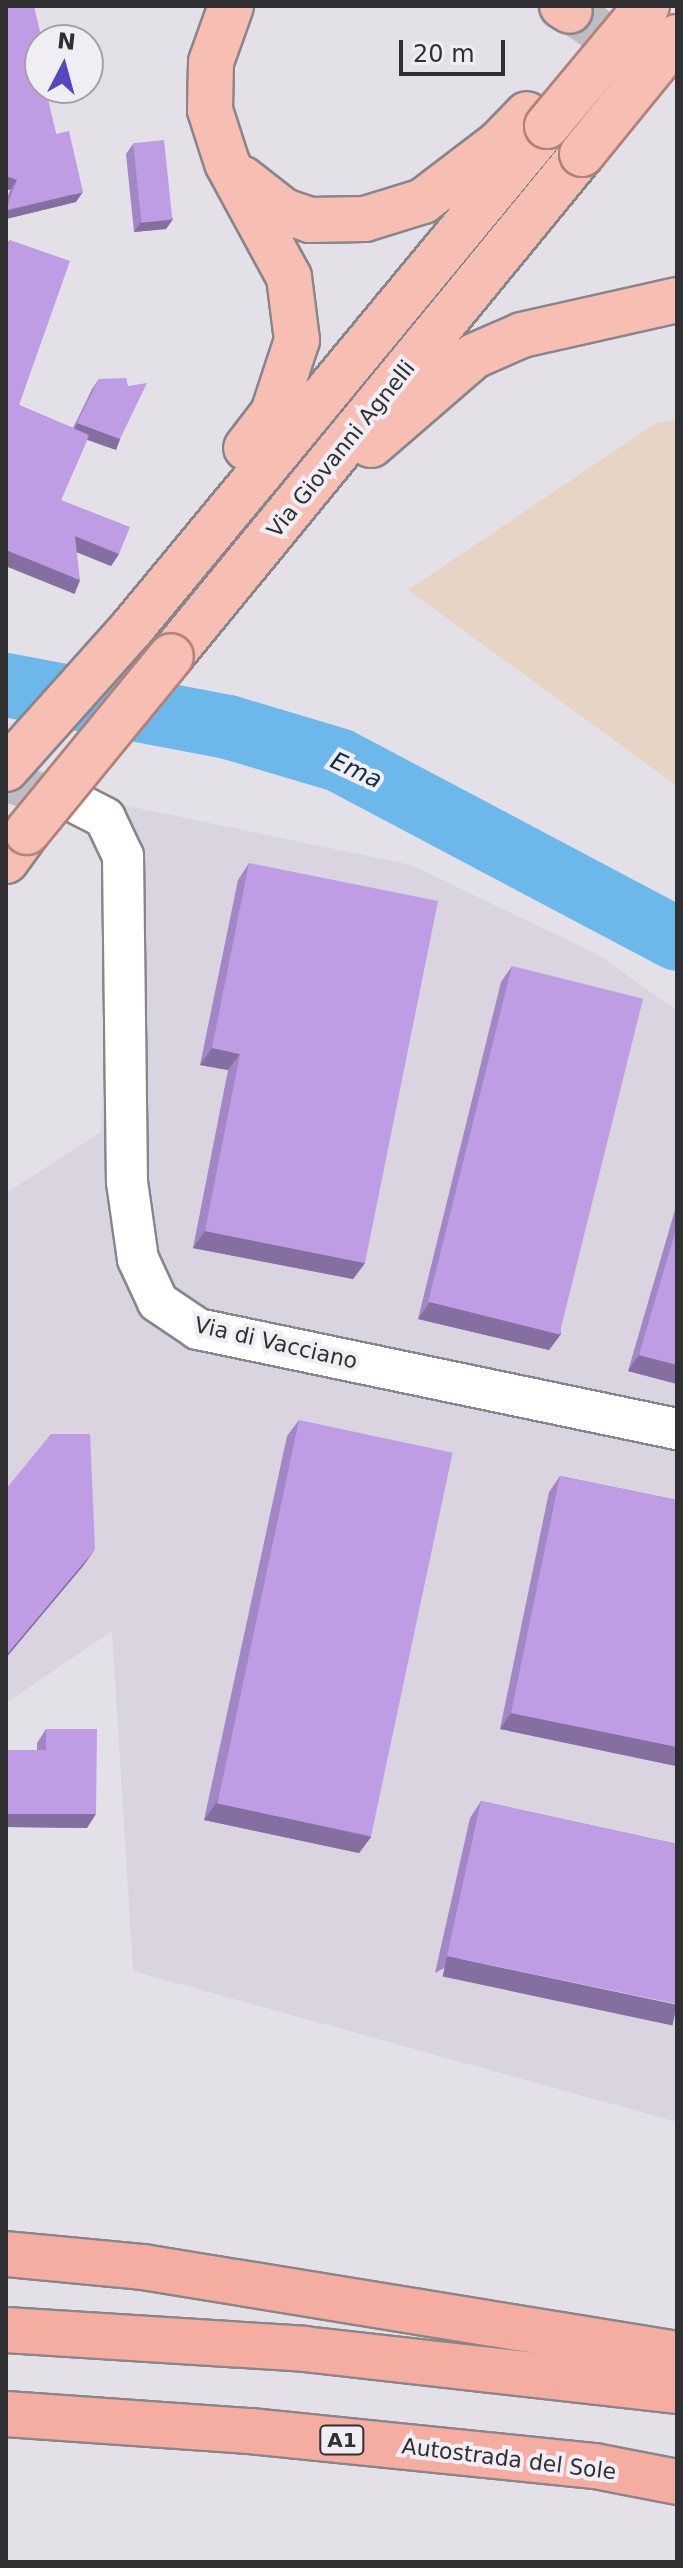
<!DOCTYPE html>
<html>
<head>
<meta charset="utf-8">
<style>
	body { margin:0 }
	#map { position:relative; width:683px; height:2568px; overflow:hidden; background:#e3e1e7; font-family:"DejaVu Sans",sans-serif }
	div>[style] { position:absolute }
	.commercial>* { inset:0; background:#e6d5c4 }
	.built>* { inset:0; background:#d9d4e0 }
	.river>* { height:64px; margin:-32px; padding:0 32px; transform-origin:32px; border-radius:32px; background:#6db8eb }
	.tertiary-tunnel>* { height:40px; margin-top:-20px; transform-origin:0; background:repeating-linear-gradient(90deg,#bfbdc3 0 40px,transparent 0 60px) }
	.trunk-tunnel>* { height:44px; margin-top:-22px; transform-origin:0; background:repeating-linear-gradient(90deg,#bfbdc3 0 44px,transparent 0 66px) }
	.roads { filter:drop-shadow(2px 0 #88858b) drop-shadow(-2px 0 #88858b) drop-shadow(0 2px #88858b) drop-shadow(0 -2px #88858b) }
	.tertiary>* { height:40px; margin:-20px; padding:0 20px; transform-origin:20px; border-radius:20px; background:#fff }
	.trunk>* { height:44px; margin:-22px; padding:0 22px; transform-origin:22px; border-radius:22px; background:#f7beb4 }
	.motorway>* { height:44px; margin:-22px; padding:0 22px; transform-origin:22px; border-radius:22px; background:#f5ada1 }
	.bridges { filter:drop-shadow(2px 0 #b0817a) drop-shadow(-2px 0 #b0817a) drop-shadow(0 2px #b0817a) drop-shadow(0 -2px #b0817a) }
	.trunk-bridge>* { height:44px; margin:-22px; padding:0 22px; transform-origin:22px; border-radius:22px; background:#f7beb4 }
	.wall>* { inset:0; background:#a387c4 }
	.shaded-wall>* { inset:0; background:#856ea0; transform-origin:0 0 }
	.building>* { inset:0; background:#be9de4; transform-origin:0 0 }
	span { translate:-50% -50%; white-space:nowrap; text-align:center; line-height:1.15; -webkit-text-stroke:8px #f0eef4; paint-order:stroke }
	.shield-label span { padding:2px 6px; background:#f0eef4; border:2px solid; border-radius:6px; -webkit-text-stroke-width:0 }
	.shield-label { font-size:20px; color:#302f31; font-weight:700 }
	.street-label { font-size:22px; color:#302f31 }
	.water-label { font-size:24px; color:#0d2f43; font-style:italic }
	.frame { position:absolute; inset:0; border:8px solid #302f31; pointer-events:none }
	.north { position:absolute; left:24px; top:24px; width:80px; height:80px; box-sizing:border-box; background:#f0eef4; border:2px solid #a3a2a6; border-radius:50%; rotate:6deg; font-size:22px; font-weight:700; line-height:32px; text-align:center; color:#302f31 }
	.north::after { content:''; display:block; margin:auto; width:28px; height:36px; background:#5747bf; clip-path:polygon(50% 0,100% 100%,50% 72%,0 100%) }
	.scale { position:absolute; left:399px; top:40px; width:106px; height:36px; box-sizing:border-box; border:4px solid #302f31; border-top:0; padding-left:10px; font-size:24px; line-height:28px; white-space:nowrap; color:#302f31; -webkit-text-stroke:6px #f0eef4; paint-order:stroke }
</style>
</head>
<body>
<div id="map">
	<div class="commercial">
		<i style="clip-path:polygon(677px 419px,677px 786px,408px 590px,656px 423px)"></i>
	</div>
	<div class="built">
		<i style="clip-path:polygon(113px 803px,411px 865px,599px 955px,677px 1011px,677px 2122px,133px 1971px,112px 1631px,6px 1703px,6px 1193px,101px 1132px)"></i>
	</div>
	<div class="river">
		<i style="left:6px;top:685px;width:226px;rotate:10.7deg"></i>
		<i style="left:228px;top:727px;width:116px;rotate:16.6deg"></i>
		<i style="left:339px;top:760px;width:382px;rotate:27.9deg"></i>
	</div>
	<div class="tertiary-tunnel">
		<i style="left:6px;top:782px;width:77px;rotate:17.3deg"></i>
	</div>
	<div class="trunk-tunnel">
		<i style="left:570px;top:11px;width:130px;rotate:34.7deg"></i>
	</div>
	<div class="roads">
		<div class="tertiary">
			<i style="left:80px;top:805px;width:28px;rotate:27deg"></i>
			<i style="left:105px;top:818px;width:42px;rotate:64.7deg"></i>
			<i style="left:123px;top:856px;width:326px;rotate:89.3deg"></i>
			<i style="left:127px;top:1182px;width:78px;rotate:81.9deg"></i>
			<i style="left:138px;top:1259px;width:47px;rotate:65.1deg"></i>
			<i style="left:158px;top:1302px;width:48px;rotate:34deg"></i>
			<i style="left:198px;top:1329px;width:489px;rotate:11.8deg"></i>
		</div>
		<div class="trunk">
			<i style="left:231px;top:6px;width:59px;rotate:109.7deg"></i>
			<i style="left:211px;top:62px;width:48px;rotate:91.2deg"></i>
			<i style="left:210px;top:110px;width:56px;rotate:72.2deg"></i>
			<i style="left:227px;top:163px;width:130px;rotate:61.5deg"></i>
			<i style="left:289px;top:277px;width:64px;rotate:82.8deg"></i>
			<i style="left:297px;top:340px;width:77px;rotate:108.2deg"></i>
			<i style="left:273px;top:413px;width:44px;rotate:127.6deg"></i>
			<i style="left:562px;top:6px;width:9px;rotate:32deg"></i>
			<i style="left:243px;top:179px;width:52px;rotate:38deg"></i>
			<i style="left:284px;top:211px;width:28px;rotate:19deg"></i>
			<i style="left:310px;top:220px;width:55px;rotate:-1deg"></i>
			<i style="left:365px;top:219px;width:61px;rotate:-17.2deg"></i>
			<i style="left:423px;top:201px;width:96px;rotate:-37.3deg"></i>
			<i style="left:499px;top:143px;width:40px;rotate:-46deg"></i>
			<i style="left:371px;top:445px;width:136px;rotate:-40.8deg"></i>
			<i style="left:474px;top:356px;width:52px;rotate:-23.6deg"></i>
			<i style="left:522px;top:335px;width:159px;rotate:-12.7deg"></i>
			<i style="left:171px;top:656px;width:649px;rotate:-50.69deg"></i>
			<i style="left:6px;top:769px;width:189px;rotate:-48.2deg"></i>
			<i style="left:132px;top:628px;width:651px;rotate:-50.42deg"></i>
			<i style="left:6px;top:861px;width:36px;rotate:-54deg"></i>
		</div>
		<div class="motorway">
			<i style="left:6px;top:2254px;width:138px;rotate:5.4deg"></i>
			<i style="left:143px;top:2267px;width:541px;rotate:9.25deg"></i>
			<i style="left:6px;top:2330px;width:299px;rotate:3.6deg"></i>
			<i style="left:304px;top:2349px;width:375px;rotate:6.4deg"></i>
			<i style="left:6px;top:2414px;width:245px;rotate:4deg"></i>
			<i style="left:250px;top:2431px;width:347px;rotate:5.8deg"></i>
			<i style="left:595px;top:2466px;width:84px;rotate:11deg"></i>
		</div>
	</div>
	<div class="bridges">
		<div class="trunk-bridge">
			<i style="left:547px;top:126px;width:156px;rotate:-50.2deg"></i>
			<i style="left:582px;top:154px;width:151px;rotate:-50.9deg"></i>
			<i style="left:27px;top:832px;width:227px;rotate:-50.7deg"></i>
		</div>
	</div>
	<div class="wall">
		<i style="clip-path:polygon(6px 6px,36px 50px,56px 134px,76px 202px,6px 219px,6px 201px,10px 190px,6px 189px)"></i>
		<i style="clip-path:polygon(133px 144px,173px 219px,166px 229px,134px 232px,126px 154px)"></i>
		<i style="clip-path:polygon(10px 240px,19px 405px,73px 428px,92px 389px,99px 379px,120px 439px,113px 449px,87px 440px,61px 500px,119px 554px,111px 566px,77px 552px,72px 592px,6px 565px,6px 245px)"></i>
		<i style="clip-path:polygon(249px 863px,365px 1263px,353px 1279px,193px 1248px,228px 1070px,200px 1065px,238px 880px)"></i>
		<i style="clip-path:polygon(512px 966px,561px 1334px,549px 1350px,418px 1319px,501px 982px)"></i>
		<i style="clip-path:polygon(677px 1203px,677px 1384px,628px 1371px)"></i>
		<i style="clip-path:polygon(299px 1420px,371px 1837px,359px 1853px,204px 1820px,287px 1436px)"></i>
		<i style="clip-path:polygon(560px 1476px,677px 1500px,677px 1764px,676px 1766px,500px 1729px,549px 1492px)"></i>
		<i style="clip-path:polygon(46px 1729px,87px 1828px,6px 1827px,6px 1750px,37px 1750px,37px 1743px)"></i>
		<i style="clip-path:polygon(481px 1801px,677px 1844px,435px 1973px,470px 1818px)"></i>
	</div>
	<div class="shaded-wall">
		<i style="clip-path:polygon(6px 176px,17px 180px,10px 190px,6px 189px)"></i>
		<i style="clip-path:polygon(83px 192px,76px 202px,6px 219px,6px 211px)"></i>
		<i style="clip-path:polygon(173px 219px,166px 229px,134px 232px,141px 222px)"></i>
		<i style="left:77px;top:423px;width:46px;height:12px;rotate:20deg"></i>
		<i style="clip-path:polygon(75px 536px,119px 554px,111px 566px,66px 548px)"></i>
		<i style="left:6px;top:550px;width:80px;height:15px;rotate:22deg"></i>
		<i style="clip-path:polygon(212px 1048px,240px 1054px,228px 1070px,200px 1065px)"></i>
		<i style="clip-path:polygon(205px 1231px,365px 1263px,353px 1279px,193px 1248px)"></i>
		<i style="clip-path:polygon(430px 1302px,561px 1334px,549px 1350px,418px 1319px)"></i>
		<i style="clip-path:polygon(639px 1355px,677px 1365px,677px 1384px,628px 1371px)"></i>
		<i style="clip-path:polygon(95px 1549px,84px 1565px,6px 1658px,6px 1655px)"></i>
		<i style="clip-path:polygon(511px 1713px,677px 1747px,677px 1764px,676px 1766px,500px 1729px)"></i>
		<i style="clip-path:polygon(216px 1803px,371px 1837px,359px 1853px,204px 1820px)"></i>
		<i style="clip-path:polygon(6px 1814px,96px 1814px,87px 1828px,6px 1827px)"></i>
		<i style="left:447px;top:1956px;width:235px;height:21px;rotate:12deg"></i>
	</div>
	<div class="building">
		<i style="clip-path:polygon(6px 6px,34px 6px,42px 40px,35px 43px,40px 66px,40px 88px,45px 88px,56px 134px,69px 131px,83px 192px,6px 210px,17px 180px,6px 176px)"></i>
		<i style="left:164px;top:140px;width:80px;height:31px;rotate:84deg"></i>
		<i style="clip-path:polygon(10px 240px,70px 261px,19px 405px,89px 435px,61px 500px,130px 527px,119px 554px,75px 536px,80px 580px,6px 550px,6px 250px)"></i>
		<i style="clip-path:polygon(126px 378px,128px 386px,147px 383px,120px 439px,77px 423px,99px 379px)"></i>
		<i style="clip-path:polygon(249px 863px,438px 901px,365px 1263px,205px 1231px,240px 1054px,212px 1048px)"></i>
		<i style="left:512px;top:966px;width:135px;height:346px;rotate:14deg"></i>
		<i style="clip-path:polygon(677px 1226px,677px 1365px,639px 1355px)"></i>
		<i style="left:299px;top:1420px;width:157px;height:392px;rotate:12deg"></i>
		<i style="clip-path:polygon(51px 1434px,90px 1434px,95px 1549px,6px 1655px,6px 1489px)"></i>
		<i style="clip-path:polygon(560px 1476px,677px 1500px,677px 1747px,511px 1713px)"></i>
		<i style="clip-path:polygon(46px 1729px,97px 1729px,96px 1814px,6px 1814px,6px 1750px,46px 1750px)"></i>
		<i style="clip-path:polygon(481px 1801px,677px 1844px,677px 2004px,447px 1956px)"></i>
	</div>
	<div class="shield-label">
		<span style="left:342px;top:2440px">A1</span>
	</div>
	<div class="street-label">
		<span style="left:341px;top:449px;rotate:-51deg">Via Giovanni Agnelli</span>
		<span style="left:276px;top:1343px;rotate:13deg">Via di Vacciano</span>
		<span style="left:509px;top:2459px;rotate:7deg">Autostrada del Sole</span>
	</div>
	<div class="water-label">
		<span style="left:356px;top:771px;rotate:25deg">Ema</span>
	</div>
	<div class="frame"></div>
	<div class="north">N</div>
	<div class="scale">20 m</div>
</div>
</body>
</html>
